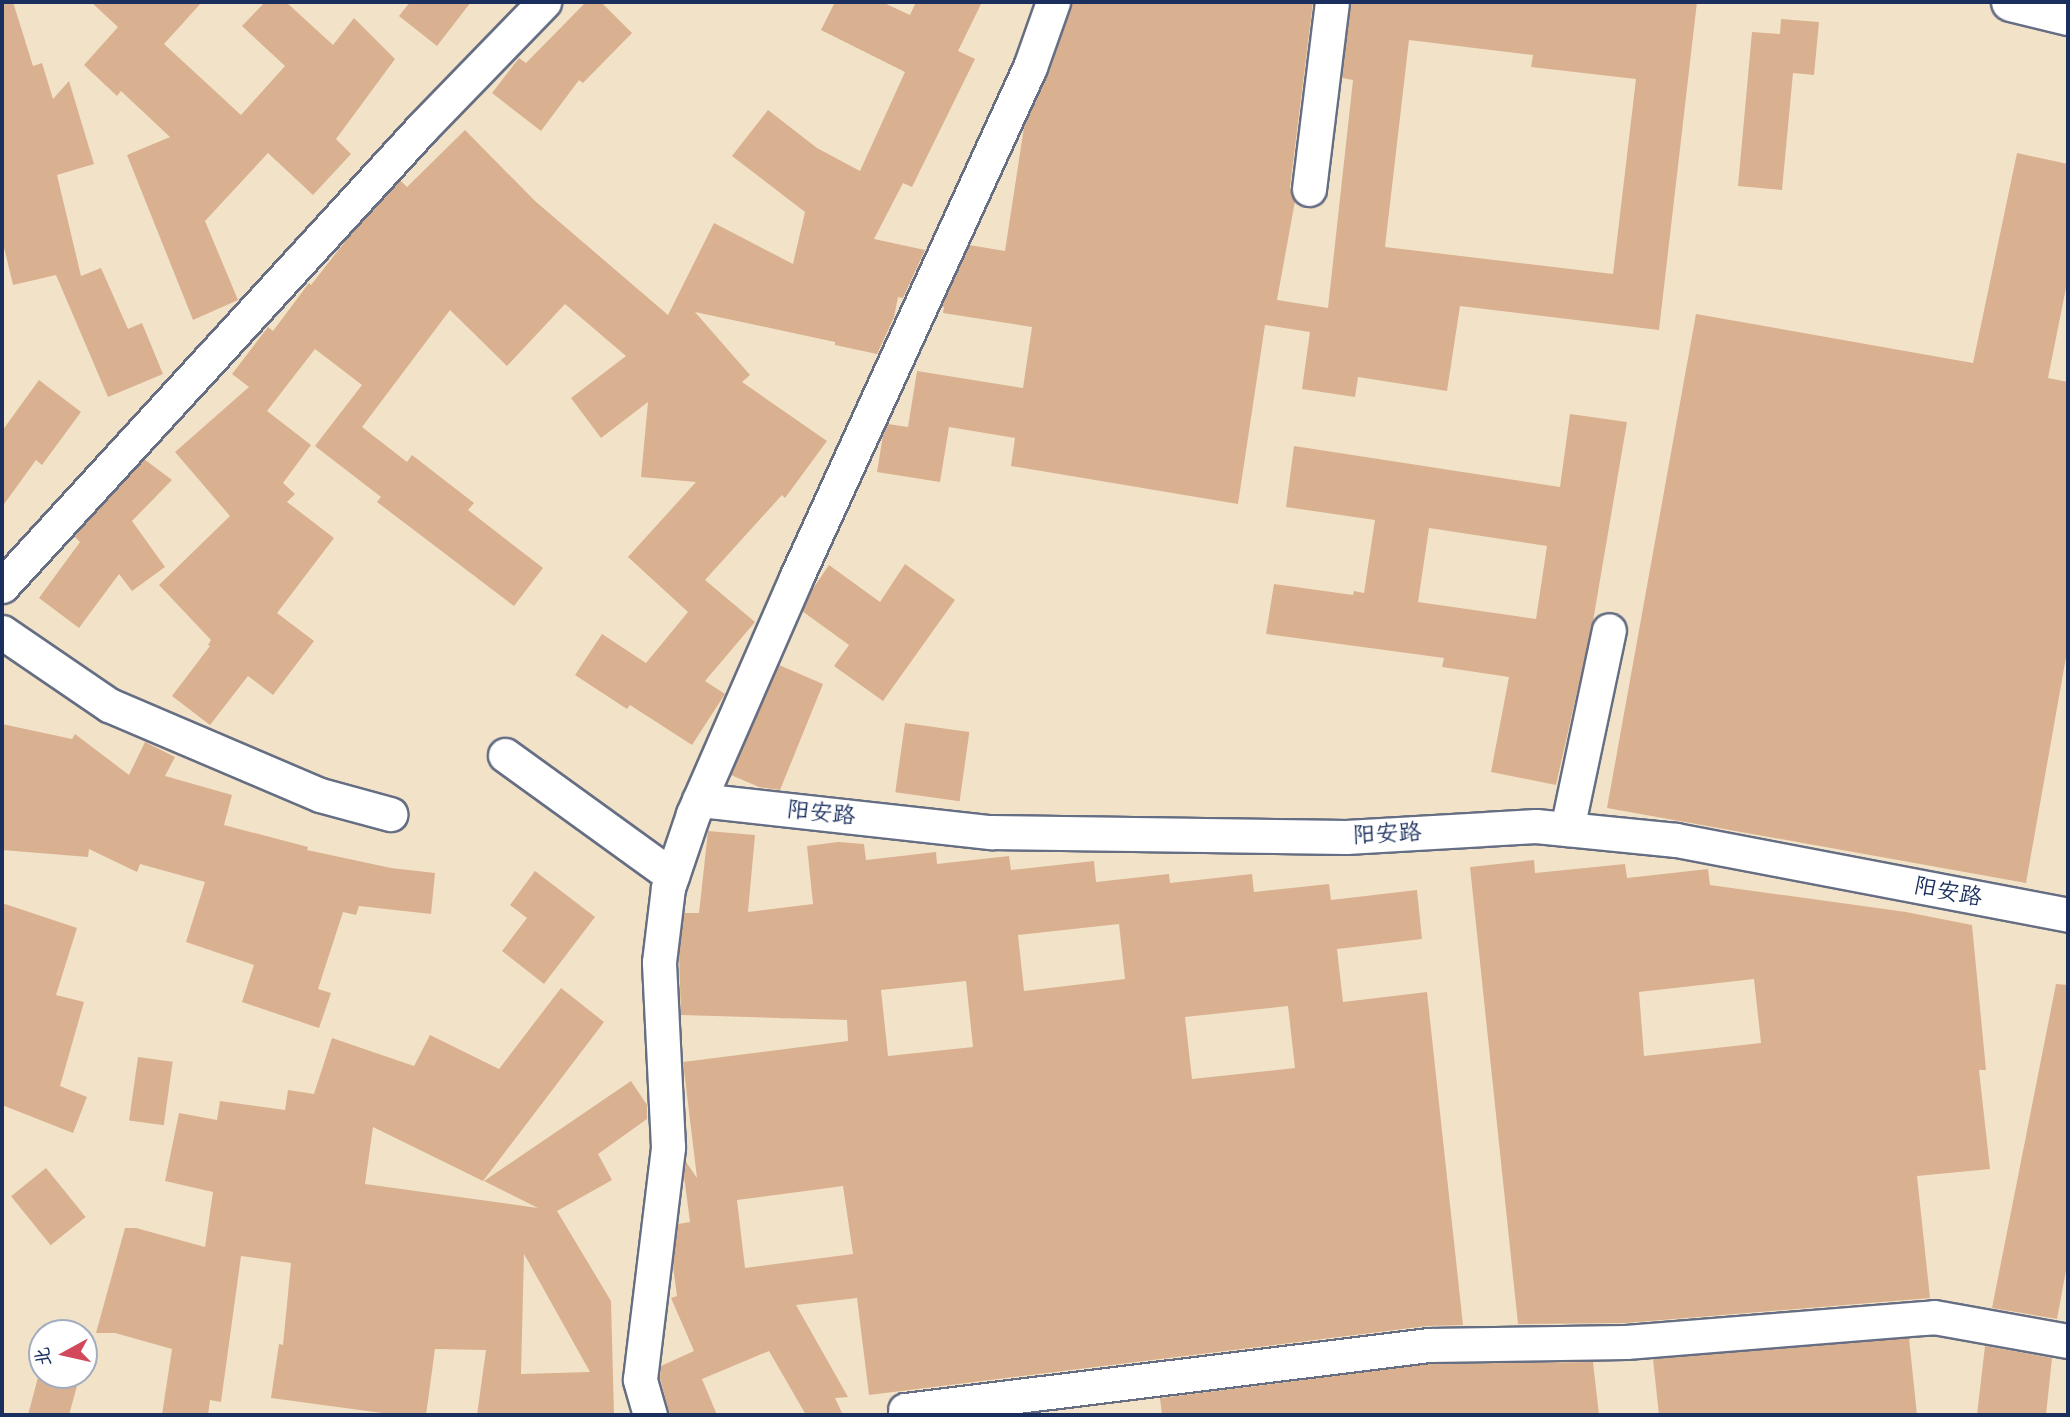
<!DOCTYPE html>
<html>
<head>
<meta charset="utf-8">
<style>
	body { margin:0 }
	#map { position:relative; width:2070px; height:1417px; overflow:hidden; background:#f2e3c8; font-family:"Architects Daughter","LXGW WenKai TC",sans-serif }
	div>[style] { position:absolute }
	.building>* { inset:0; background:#d9b190; transform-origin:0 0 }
	.roads { filter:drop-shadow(2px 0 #666e83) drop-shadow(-2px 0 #666e83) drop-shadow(0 2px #666e83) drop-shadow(0 -2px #666e83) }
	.street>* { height:33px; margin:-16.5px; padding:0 16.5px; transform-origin:16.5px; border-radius:16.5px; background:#fff }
	.secondary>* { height:38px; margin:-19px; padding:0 19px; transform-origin:19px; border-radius:19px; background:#fff }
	span { translate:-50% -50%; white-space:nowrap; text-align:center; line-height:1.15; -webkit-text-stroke:6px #fff; paint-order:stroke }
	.street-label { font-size:23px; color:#1b2f5e }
	.frame { position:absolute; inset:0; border:4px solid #1b2f5e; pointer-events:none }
	.north { position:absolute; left:28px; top:1319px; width:70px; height:70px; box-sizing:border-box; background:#fff; border:2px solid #a4acbf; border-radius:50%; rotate:262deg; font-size:19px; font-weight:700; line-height:28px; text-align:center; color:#1b2f5e }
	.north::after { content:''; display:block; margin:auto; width:24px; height:32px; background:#d1495b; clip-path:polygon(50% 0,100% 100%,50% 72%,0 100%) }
</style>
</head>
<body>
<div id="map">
	<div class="building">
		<i style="clip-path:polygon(2px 2px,13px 2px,33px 66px,42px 63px,53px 99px,69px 81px,94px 164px,57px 175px,81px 276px,101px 268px,128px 329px,142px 323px,163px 374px,108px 397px,56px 275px,13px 285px,2px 239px)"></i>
		<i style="clip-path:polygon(91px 2px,202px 2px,164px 44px,241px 115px,285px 66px,242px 26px,265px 2px,286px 2px,333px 45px,354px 18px,395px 59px,336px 139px,351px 154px,313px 195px,268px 153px,205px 221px,238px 300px,193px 320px,127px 155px,170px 137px,121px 91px,117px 96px,84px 65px,118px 27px)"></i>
		<i style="clip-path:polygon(410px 2px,471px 2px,437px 46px,399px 16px)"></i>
		<i style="clip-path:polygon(586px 2px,601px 2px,632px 33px,583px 83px,579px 80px,541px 131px,492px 93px,519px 58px,526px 63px)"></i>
		<i style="clip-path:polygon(835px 2px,882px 2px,910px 15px,916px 2px,982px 2px,958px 51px,975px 59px,912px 187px,903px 183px,874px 239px,925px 250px,903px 298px,898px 297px,894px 317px,877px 354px,835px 345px,835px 342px,695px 312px,750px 375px,742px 382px,827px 441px,785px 498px,782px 495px,705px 580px,755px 622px,705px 681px,725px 694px,692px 745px,630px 705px,627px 709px,575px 675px,602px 634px,646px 663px,688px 612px,628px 557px,696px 482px,641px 477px,648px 402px,601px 438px,571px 398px,626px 356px,565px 304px,507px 366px,450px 310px,362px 427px,407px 462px,412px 455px,474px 503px,468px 510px,543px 568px,514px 606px,377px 502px,381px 497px,315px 446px,362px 385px,315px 349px,267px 411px,311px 445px,283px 483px,295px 494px,287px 502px,334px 538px,277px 613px,314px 641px,273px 695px,248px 676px,210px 725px,172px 696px,210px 646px,208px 645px,211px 640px,159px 585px,230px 516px,175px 452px,249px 387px,232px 374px,268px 327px,273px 331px,309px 283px,311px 285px,351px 234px,400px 180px,407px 187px,465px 130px,535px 201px,668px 315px,714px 223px,793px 264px,805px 212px,732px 156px,768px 110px,817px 148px,860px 171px,905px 72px,821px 30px)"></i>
		<i style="clip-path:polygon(evenodd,1072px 2px,1313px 2px,1290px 187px,1295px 201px,1277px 300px,1328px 308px,1353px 80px,1342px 78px,1351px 2px,1697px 2px,1659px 330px,1460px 306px,1447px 391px,1358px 377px,1355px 397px,1302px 389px,1310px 332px,1265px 325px,1238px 504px,1011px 466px,1015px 438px,949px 427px,940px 482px,877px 472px,883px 435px,888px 424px,908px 427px,917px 371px,1023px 388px,1032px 327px,943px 313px,944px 307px,941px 307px,969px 245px,1005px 251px,1024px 127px,1048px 74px,1072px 2px,1409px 40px,1533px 55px,1531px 67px,1636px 79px,1613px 274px,1385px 247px,1409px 40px)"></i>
		<i style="clip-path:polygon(1781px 19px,1819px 22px,1814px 75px,1793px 73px,1782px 190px,1738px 186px,1752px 32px,1780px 34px)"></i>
		<i style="clip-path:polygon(2017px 153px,2068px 164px,2068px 278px,2048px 378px,2068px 382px,2068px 646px,2026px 883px,1607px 808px,1696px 314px,1973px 363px)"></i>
		<i style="clip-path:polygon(39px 380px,81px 412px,42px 465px,36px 460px,2px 507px,2px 431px)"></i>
		<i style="clip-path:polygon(evenodd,1570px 414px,1627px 422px,1593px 621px,1556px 785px,1491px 772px,1509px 677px,1442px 667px,1444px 658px,1266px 634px,1274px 584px,1353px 595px,1354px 591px,1364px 593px,1375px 520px,1286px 507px,1294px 446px,1560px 487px,1570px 414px,1429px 528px,1547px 546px,1536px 619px,1418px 602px,1429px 528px)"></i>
		<i style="clip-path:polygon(144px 459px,172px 480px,132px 521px,165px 567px,132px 591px,119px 574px,79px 628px,39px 598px,80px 542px,74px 536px)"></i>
		<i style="clip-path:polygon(905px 564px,955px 600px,883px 701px,834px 666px,849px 645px,802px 611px,812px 590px,829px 565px,880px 602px)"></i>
		<i style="clip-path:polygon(779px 665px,823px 684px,780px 790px,759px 787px,731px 775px)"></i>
		<i style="left:905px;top:723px;width:65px;height:70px;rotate:8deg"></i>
		<i style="clip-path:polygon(2px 724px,72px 739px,75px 734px,129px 775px,145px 742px,175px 757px,165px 776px,232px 795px,224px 825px,308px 847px,307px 850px,391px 868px,435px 873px,431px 914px,359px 906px,356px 915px,343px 912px,318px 989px,331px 993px,319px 1028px,242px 1002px,254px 965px,186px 942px,205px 882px,140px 864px,137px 872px,89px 849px,88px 857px,2px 850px)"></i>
		<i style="clip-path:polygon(evenodd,708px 831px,755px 835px,748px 912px,813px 904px,807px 846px,838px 842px,864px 844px,866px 860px,936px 852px,937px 864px,1009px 856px,1011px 870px,1094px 861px,1096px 882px,1169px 874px,1170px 883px,1252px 874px,1254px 892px,1329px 884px,1331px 900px,1417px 890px,1422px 939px,1337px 949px,1343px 1002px,1427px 992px,1463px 1325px,1427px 1326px,869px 1395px,857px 1298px,796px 1305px,848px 1397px,835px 1398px,843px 1415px,806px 1415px,769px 1351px,702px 1379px,717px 1415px,670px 1415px,660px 1378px,661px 1366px,694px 1351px,671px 1298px,677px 1296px,673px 1266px,678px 1224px,690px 1222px,684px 1176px,686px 1162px,697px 1178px,683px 1062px,848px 1041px,847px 1020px,681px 1015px,679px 955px,684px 913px,699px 913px,708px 831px,1119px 924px,1125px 979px,1024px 991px,1018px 935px,1119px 924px,708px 831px,966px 981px,973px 1047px,888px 1056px,881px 990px,966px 981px,708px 831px,1288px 1006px,1295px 1068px,1192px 1079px,1185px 1017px,1288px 1006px,708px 831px,843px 1186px,853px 1254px,745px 1268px,737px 1200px,843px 1186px)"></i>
		<i style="clip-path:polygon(evenodd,1534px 860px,1535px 873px,1625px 864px,1627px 878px,1708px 869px,1710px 885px,1906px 912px,1972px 925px,1986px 1070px,1979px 1070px,1990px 1169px,1917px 1176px,1930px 1298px,1625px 1323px,1518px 1324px,1470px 867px,1534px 860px,1754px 979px,1761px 1043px,1644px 1056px,1639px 992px,1754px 979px)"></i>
		<i style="clip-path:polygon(535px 871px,595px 917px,544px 984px,502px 951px,527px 918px,510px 905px)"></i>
		<i style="clip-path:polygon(2px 903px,77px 928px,56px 995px,84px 1002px,60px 1086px,87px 1097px,73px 1133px,2px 1105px)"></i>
		<i style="clip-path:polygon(2056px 984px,2068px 985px,2068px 1260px,2057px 1319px,1992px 1308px)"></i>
		<i style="clip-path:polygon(evenodd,561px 988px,604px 1022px,483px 1181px,373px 1127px,365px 1184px,538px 1208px,484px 1181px,631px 1081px,647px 1105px,647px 1119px,598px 1154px,612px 1180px,557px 1211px,611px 1301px,614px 1415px,477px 1415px,486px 1350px,435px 1349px,426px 1415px,397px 1415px,271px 1398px,279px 1344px,283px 1345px,291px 1263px,241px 1256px,221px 1402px,210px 1400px,208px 1415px,162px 1415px,172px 1349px,115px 1333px,96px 1333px,125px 1228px,136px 1228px,205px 1247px,213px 1192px,165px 1181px,179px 1113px,217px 1120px,220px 1101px,285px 1110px,288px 1090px,314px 1094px,332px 1038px,414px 1066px,430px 1035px,499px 1069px,561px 988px,524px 1254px,590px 1372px,521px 1374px,524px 1254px)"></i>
		<i style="left:138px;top:1057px;width:35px;height:64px;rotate:8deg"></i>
		<i style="left:46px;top:1168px;width:63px;height:45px;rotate:51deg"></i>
		<i style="clip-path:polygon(1909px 1338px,1917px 1415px,1659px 1415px,1653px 1359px)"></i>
		<i style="clip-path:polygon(1985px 1346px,2052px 1358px,2046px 1415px,1977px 1415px)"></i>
		<i style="clip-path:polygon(42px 1362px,42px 1375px,80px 1375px,69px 1415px,28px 1415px)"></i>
		<i style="clip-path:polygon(1593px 1362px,1599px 1415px,1162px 1415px,1160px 1398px,1430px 1364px)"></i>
	</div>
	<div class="roads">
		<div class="street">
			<i style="left:1309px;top:189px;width:188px;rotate:-83deg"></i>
			<i style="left:2px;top:586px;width:620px;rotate:-47.48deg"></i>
			<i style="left:421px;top:129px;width:177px;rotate:-45.9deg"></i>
			<i style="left:2px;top:632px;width:130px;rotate:34.3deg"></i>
			<i style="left:109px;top:705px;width:229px;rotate:23.1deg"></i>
			<i style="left:320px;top:795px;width:73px;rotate:15.2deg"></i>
			<i style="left:505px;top:755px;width:206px;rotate:35.9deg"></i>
			<i style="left:699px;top:800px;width:294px;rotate:6.3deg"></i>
			<i style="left:991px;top:832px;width:355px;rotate:0.8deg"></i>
			<i style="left:1346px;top:837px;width:190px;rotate:-3.3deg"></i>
			<i style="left:1536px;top:826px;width:141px;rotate:5.7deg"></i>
			<i style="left:1676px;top:840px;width:399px;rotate:10.8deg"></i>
			<i style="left:1567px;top:829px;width:203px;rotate:-78.1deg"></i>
			<i style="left:905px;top:1410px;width:528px;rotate:-7.07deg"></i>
			<i style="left:1429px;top:1345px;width:197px;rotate:-0.9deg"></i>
			<i style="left:1626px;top:1342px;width:309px;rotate:-4.6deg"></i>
			<i style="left:1934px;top:1317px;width:136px;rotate:10.2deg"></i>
			<i style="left:650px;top:1415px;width:37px;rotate:-106deg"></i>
			<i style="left:640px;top:1379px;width:234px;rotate:-83.1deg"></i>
			<i style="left:668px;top:1147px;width:185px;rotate:-92.8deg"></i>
			<i style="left:659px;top:962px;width:75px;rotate:-83.1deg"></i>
			<i style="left:668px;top:888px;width:78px;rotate:-71.3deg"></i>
			<i style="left:693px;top:814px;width:257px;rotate:-66.4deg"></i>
			<i style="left:796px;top:578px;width:562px;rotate:-65.4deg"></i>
			<i style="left:1030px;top:67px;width:69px;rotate:-70.5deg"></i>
		</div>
		<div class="secondary">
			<i style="left:2011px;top:2px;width:59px;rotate:13.8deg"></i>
		</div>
	</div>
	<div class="street-label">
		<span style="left:821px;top:813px;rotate:6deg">阳安路</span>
		<span style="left:1387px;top:834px;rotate:-3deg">阳安路</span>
		<span style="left:1948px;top:892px;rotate:11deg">阳安路</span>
	</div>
	<div class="frame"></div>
	<div class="north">北</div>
</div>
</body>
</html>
